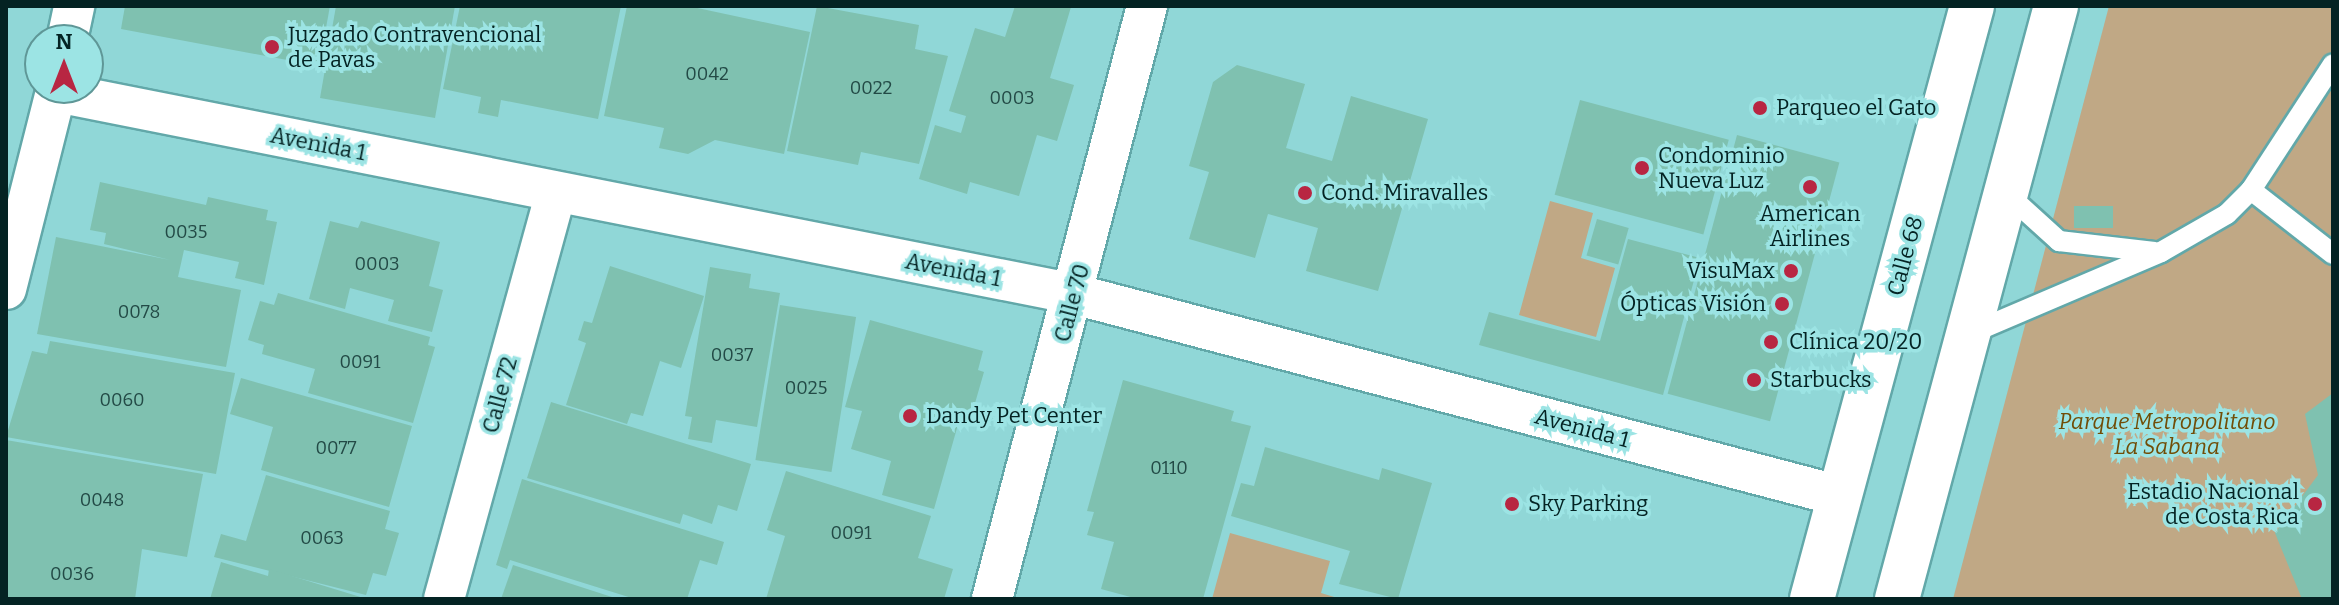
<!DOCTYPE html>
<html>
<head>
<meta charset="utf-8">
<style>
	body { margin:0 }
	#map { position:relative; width:2339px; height:605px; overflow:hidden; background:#90d7d7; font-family:Bitter,serif }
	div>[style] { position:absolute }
	.green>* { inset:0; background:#c0a885 }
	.building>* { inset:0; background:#7fc1b0; transform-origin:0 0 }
	.roads { filter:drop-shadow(2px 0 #62a8a9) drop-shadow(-2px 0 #62a8a9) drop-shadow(0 2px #62a8a9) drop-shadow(0 -2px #62a8a9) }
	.lane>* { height:20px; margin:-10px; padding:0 10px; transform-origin:10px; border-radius:10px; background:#fff }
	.street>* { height:40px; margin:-20px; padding:0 20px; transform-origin:20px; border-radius:20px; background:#fff }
	.secondary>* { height:44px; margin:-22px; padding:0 22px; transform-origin:22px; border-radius:22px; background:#fff }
	.dots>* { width:22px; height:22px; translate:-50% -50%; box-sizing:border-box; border:4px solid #9ce4e4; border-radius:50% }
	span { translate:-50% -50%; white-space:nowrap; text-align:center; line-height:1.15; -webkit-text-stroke:7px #9ce4e4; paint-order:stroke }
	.number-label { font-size:18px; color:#234a46 }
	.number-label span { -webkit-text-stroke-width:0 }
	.poi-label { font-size:22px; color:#042323 }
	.left { translate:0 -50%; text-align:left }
	.right { translate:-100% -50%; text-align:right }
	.street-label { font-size:22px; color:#042323 }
	.park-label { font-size:22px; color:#714d07; font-style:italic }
	.frame { position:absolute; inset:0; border:8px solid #042323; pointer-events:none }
	.north { position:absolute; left:24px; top:24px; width:80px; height:80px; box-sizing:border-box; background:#9ce4e4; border:2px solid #5f9797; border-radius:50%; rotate:0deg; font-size:22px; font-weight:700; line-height:32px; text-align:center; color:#042323 }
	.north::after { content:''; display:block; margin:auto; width:28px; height:36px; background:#b82642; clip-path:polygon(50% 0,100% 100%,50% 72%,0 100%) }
</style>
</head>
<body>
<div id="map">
	<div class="green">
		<i style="clip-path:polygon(2109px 6px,2333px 6px,2333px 599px,1953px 599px)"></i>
		<i style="clip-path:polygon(1550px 201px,1593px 213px,1581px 258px,1615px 268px,1596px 337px,1519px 315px)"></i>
		<i style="clip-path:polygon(1230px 533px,1330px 561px,1321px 593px,1341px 599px,1212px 599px)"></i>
	</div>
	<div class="building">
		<i style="clip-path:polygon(125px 6px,330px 6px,319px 66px,121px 29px)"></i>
		<i style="clip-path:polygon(336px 6px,455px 6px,435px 118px,320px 98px)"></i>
		<i style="clip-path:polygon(460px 6px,621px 6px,598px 119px,501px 100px,498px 117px,478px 113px,481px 97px,443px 89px)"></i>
		<i style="clip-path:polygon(627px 6px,688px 6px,810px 32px,784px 154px,715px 140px,688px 154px,659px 148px,664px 128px,604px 116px)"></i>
		<i style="clip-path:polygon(817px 6px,919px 25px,915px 49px,948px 56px,919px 164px,861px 152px,858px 165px,787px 151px)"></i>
		<i style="clip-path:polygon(1015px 6px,1071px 7px,1050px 78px,1074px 85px,1057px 141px,1037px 135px,1019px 196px,970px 182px,967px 194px,919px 179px,935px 125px,961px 133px,966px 116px,949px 111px,975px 28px,1005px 37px)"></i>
		<i style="clip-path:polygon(1237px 65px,1305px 84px,1286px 148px,1332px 161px,1351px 96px,1428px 119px,1378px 291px,1306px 271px,1318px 228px,1268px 214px,1255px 258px,1189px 239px,1209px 172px,1189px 166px,1213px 82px)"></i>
		<i style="left:1580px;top:100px;width:154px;height:98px;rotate:15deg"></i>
		<i style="left:1737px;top:135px;width:106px;height:268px;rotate:15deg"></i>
		<i style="clip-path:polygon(100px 182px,206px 205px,208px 197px,268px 210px,266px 220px,277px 222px,264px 285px,235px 278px,239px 262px,184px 250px,178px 277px,241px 290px,226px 367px,37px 334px,56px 237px,170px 260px,104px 244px,106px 233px,90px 230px)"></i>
		<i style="left:2113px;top:206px;width:22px;height:39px;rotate:90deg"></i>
		<i style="left:1597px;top:219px;width:33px;height:38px;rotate:16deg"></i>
		<i style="clip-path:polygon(330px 221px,358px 228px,361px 221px,440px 242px,429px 286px,443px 290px,432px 332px,388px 321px,394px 300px,350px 288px,345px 309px,309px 299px)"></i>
		<i style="clip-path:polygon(1628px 239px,1700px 258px,1663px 395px,1479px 345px,1489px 312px,1600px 341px)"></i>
		<i style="clip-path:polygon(610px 266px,704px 296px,681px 368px,660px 361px,643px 416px,631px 413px,627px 424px,566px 405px,586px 343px,578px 340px,584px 321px,592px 323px)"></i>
		<i style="clip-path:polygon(710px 267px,751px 274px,749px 288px,780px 293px,757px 427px,716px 420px,712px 443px,688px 439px,692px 417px,685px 416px)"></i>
		<i style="clip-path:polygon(278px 293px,430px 337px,428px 345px,435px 347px,413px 423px,308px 393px,315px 369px,262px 354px,264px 345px,248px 340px,260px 301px,274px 305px)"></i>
		<i style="left:780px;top:305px;width:77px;height:157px;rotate:9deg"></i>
		<i style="clip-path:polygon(870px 320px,983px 351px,978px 370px,984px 372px,971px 417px,961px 414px,934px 509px,882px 495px,891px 461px,851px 449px,862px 411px,845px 407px)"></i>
		<i style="clip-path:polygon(50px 341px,235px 373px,216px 474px,6px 437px,32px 351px,47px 354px)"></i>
		<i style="clip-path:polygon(241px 378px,412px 426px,389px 507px,261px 470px,273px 427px,230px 414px)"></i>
		<i style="clip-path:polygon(1123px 380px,1234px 411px,1231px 421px,1251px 426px,1203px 599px,1138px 599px,1101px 589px,1114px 542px,1087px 535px,1094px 512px,1087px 511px)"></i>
		<i style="clip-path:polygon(2333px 393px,2333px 599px,2302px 599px,2275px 533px,2318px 475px,2305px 414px)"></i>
		<i style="clip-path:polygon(551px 402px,751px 464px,737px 511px,718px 505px,712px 524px,683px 514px,680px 524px,527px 478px)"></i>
		<i style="clip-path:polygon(6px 440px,203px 474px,187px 557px,142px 549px,135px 599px,6px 599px)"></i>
		<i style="clip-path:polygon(1265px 447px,1379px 480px,1382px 468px,1432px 483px,1398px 599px,1339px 584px,1350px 551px,1231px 516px,1241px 483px,1254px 486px)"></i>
		<i style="clip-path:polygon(786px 471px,931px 516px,918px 558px,953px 569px,944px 599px,766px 599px,785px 536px,767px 530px)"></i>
		<i style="clip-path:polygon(266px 475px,390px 511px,385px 529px,399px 533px,386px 576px,373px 573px,366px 595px,214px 557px,221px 534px,246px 541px)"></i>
		<i style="clip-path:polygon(522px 479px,724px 542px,717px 565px,700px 560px,687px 599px,635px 599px,510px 560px,507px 569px,496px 565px)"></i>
		<i style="clip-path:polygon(221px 562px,268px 576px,269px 569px,367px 599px,210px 599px)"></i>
		<i style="clip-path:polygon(513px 565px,615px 598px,615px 599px,501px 599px)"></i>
	</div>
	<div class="roads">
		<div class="lane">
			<i style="left:2251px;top:190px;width:104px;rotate:38deg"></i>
			<i style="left:2006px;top:193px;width:72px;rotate:42.2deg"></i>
			<i style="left:2059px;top:241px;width:96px;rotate:6.6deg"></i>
			<i style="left:1969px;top:334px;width:209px;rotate:-23.1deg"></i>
			<i style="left:2161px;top:252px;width:76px;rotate:-29.9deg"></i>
			<i style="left:2227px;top:214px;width:34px;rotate:-45deg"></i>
			<i style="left:2251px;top:190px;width:150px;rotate:-56.9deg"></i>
		</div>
		<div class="street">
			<i style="left:67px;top:40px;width:35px;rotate:-78deg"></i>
			<i style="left:56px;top:92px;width:1038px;rotate:11.22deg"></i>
			<i style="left:1074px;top:294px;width:792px;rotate:14.77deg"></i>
			<i style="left:6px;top:289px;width:207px;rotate:-75.8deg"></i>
			<i style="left:444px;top:599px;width:422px;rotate:-74.6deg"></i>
			<i style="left:992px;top:599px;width:613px;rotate:-75.35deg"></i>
		</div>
		<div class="secondary">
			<i style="left:1812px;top:599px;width:614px;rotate:-74.9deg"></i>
			<i style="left:1897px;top:599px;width:614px;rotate:-74.99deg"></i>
		</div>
	</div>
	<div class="dots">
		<i style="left:272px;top:47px;background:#b82642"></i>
		<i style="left:1760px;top:108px;background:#b82642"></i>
		<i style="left:1642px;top:168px;background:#b82642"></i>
		<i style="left:1810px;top:187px;background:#b82642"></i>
		<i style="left:1305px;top:193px;background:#b82642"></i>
		<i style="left:1791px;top:271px;background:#b82642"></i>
		<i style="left:1782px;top:304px;background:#b82642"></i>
		<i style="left:1771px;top:342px;background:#b82642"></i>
		<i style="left:1754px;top:380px;background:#b82642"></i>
		<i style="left:910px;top:416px;background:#b82642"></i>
		<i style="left:1512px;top:504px;background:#b82642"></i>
		<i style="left:2315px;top:504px;background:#b82642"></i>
	</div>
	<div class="number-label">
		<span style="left:707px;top:74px">0042</span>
		<span style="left:871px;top:88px">0022</span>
		<span style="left:1012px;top:98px">0003</span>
		<span style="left:186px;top:232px">0035</span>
		<span style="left:377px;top:264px">0003</span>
		<span style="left:139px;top:312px">0078</span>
		<span style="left:732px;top:355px">0037</span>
		<span style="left:360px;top:362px">0091</span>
		<span style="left:806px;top:388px">0025</span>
		<span style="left:122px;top:400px">0060</span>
		<span style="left:336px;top:448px">0077</span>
		<span style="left:1169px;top:468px">0110</span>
		<span style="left:102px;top:500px">0048</span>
		<span style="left:851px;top:533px">0091</span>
		<span style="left:322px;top:538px">0063</span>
		<span style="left:72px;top:574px">0036</span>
	</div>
	<div class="poi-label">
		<span class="left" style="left:288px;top:47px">Juzgado Contravencional<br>de Pavas</span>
		<span class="left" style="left:1776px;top:108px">Parqueo el Gato</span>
		<span class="left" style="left:1658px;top:168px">Condominio<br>Nueva Luz</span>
		<span class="left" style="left:1321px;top:193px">Cond. Miravalles</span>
		<span style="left:1810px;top:226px">American<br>Airlines</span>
		<span class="right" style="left:1775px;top:271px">VisuMax</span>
		<span class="right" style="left:1766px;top:304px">Ópticas Visión</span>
		<span class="left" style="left:1789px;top:342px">Clínica 20/20</span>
		<span class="left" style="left:1770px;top:380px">Starbucks</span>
		<span class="left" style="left:926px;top:416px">Dandy Pet Center</span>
		<span class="right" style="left:2299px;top:504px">Estadio Nacional<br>de Costa Rica</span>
		<span class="left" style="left:1528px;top:504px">Sky Parking</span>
	</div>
	<div class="street-label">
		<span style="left:318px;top:144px;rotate:11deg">Avenida 1</span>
		<span style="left:1905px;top:256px;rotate:-75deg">Calle 68</span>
		<span style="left:953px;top:270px;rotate:11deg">Avenida 1</span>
		<span style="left:1072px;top:303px;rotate:-75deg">Calle 70</span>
		<span style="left:500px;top:395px;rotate:-75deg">Calle 72</span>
		<span style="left:1582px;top:428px;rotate:15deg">Avenida 1</span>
	</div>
	<div class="park-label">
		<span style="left:2167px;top:434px">Parque Metropolitano<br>La Sabana</span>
	</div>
	<div class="frame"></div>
	<div class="north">N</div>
</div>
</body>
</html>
